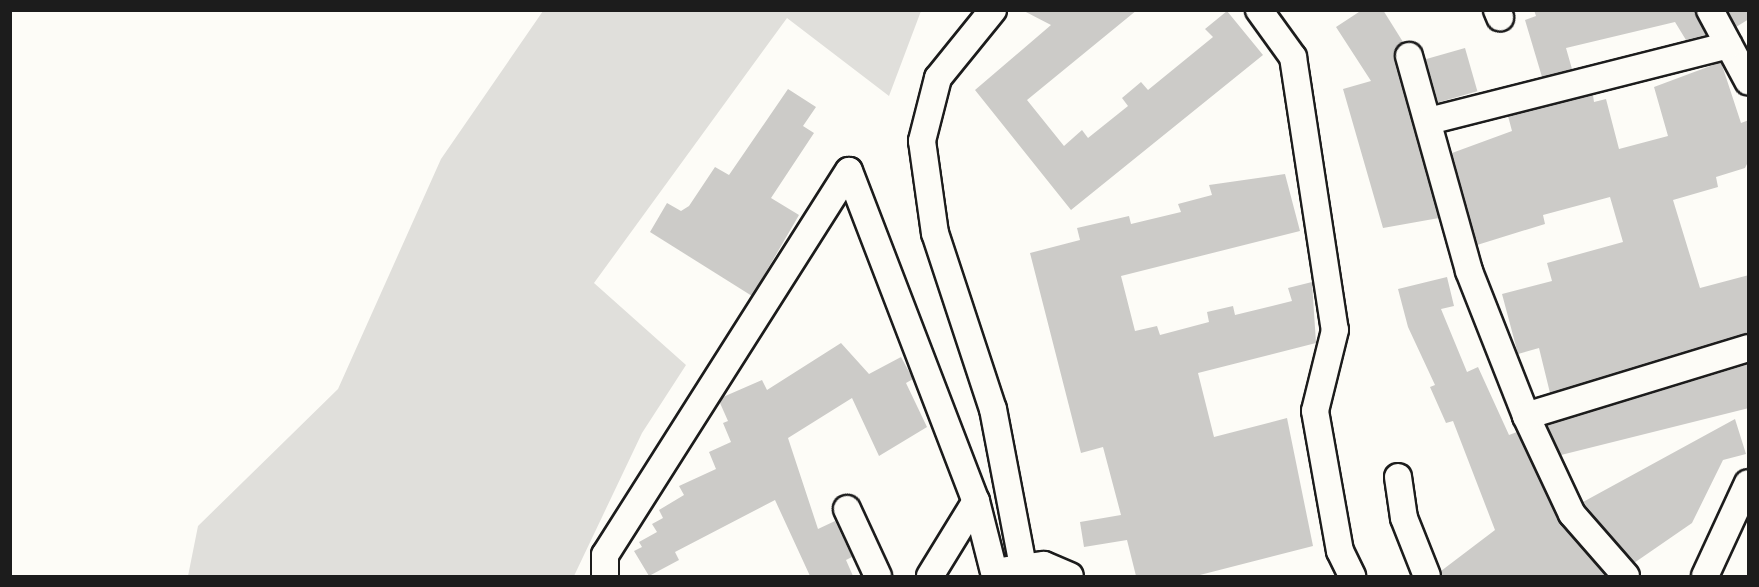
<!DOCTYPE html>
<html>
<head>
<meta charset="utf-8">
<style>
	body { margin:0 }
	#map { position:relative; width:1759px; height:587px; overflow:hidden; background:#fdfcf7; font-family:"Indie Flower",sans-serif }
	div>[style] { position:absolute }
	.green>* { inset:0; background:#e0dfdb }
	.building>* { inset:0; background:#cccbc8; transform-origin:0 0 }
	.roads { filter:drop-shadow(2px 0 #1c1c1c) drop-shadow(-2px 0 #1c1c1c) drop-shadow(0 2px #1c1c1c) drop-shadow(0 -2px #1c1c1c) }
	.street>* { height:26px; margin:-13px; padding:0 13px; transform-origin:13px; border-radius:13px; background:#fdfcf7 }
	span { translate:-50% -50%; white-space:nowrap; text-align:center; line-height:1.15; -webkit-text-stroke:4.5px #fdfcf7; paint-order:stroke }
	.frame { position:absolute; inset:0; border:12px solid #1c1c1c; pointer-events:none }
</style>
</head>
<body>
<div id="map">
	<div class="green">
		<i style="clip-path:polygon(543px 11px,921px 11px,889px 96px,787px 18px,594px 283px,686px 365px,642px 433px,574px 576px,188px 576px,198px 526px,338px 389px,441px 159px)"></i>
	</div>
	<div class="building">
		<i style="clip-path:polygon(1022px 10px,1137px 10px,1027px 100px,1064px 146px,1082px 130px,1088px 138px,1128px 106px,1122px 98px,1141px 82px,1148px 90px,1213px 37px,1205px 29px,1227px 11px,1263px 55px,1071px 210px,975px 90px,1051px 25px)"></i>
		<i style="clip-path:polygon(1362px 10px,1383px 10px,1403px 42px,1395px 60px,1439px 218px,1383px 228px,1343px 89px,1371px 81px,1336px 27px)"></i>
		<i style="clip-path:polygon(1534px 10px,1695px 10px,1706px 35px,1686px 40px,1675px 22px,1566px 48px,1572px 69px,1542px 77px,1525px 20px,1536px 16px)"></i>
		<i style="clip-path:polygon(1727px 10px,1749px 10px,1749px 19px,1736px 27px)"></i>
		<i style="left:1465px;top:48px;width:45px;height:41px;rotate:74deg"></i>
		<i style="clip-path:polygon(1721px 62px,1741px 123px,1749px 120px,1749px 160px,1745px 168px,1716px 177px,1718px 187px,1673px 200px,1700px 288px,1749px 275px,1749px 333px,1550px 393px,1539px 348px,1518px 354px,1502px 294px,1552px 281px,1547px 263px,1623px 242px,1610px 197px,1543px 215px,1545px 224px,1477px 245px,1452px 153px,1512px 131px,1508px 116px,1593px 95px,1594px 102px,1606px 99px,1619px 149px,1668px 136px,1654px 87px)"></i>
		<i style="clip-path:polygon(788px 89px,816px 107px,803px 126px,814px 133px,771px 198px,799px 215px,752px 296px,650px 232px,667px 203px,681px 211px,689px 206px,715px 167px,729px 175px)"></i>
		<i style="clip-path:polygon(1285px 174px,1300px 231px,1121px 276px,1135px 331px,1157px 326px,1160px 335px,1209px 322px,1207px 312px,1233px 306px,1235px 315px,1292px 301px,1288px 288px,1312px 282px,1316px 343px,1198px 373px,1214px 437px,1287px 418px,1313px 546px,1196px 576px,1136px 576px,1127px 540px,1084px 547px,1080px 522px,1121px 515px,1103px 447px,1081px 453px,1030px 253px,1080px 240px,1077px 228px,1129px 216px,1131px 224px,1181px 212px,1178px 204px,1212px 195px,1209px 185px)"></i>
		<i style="clip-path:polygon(1447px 277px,1454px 306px,1441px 309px,1467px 372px,1478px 367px,1509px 435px,1517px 432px,1559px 521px,1607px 576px,1442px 576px,1441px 571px,1495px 530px,1453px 421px,1446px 423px,1430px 387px,1435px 385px,1408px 327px,1398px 289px)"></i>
		<i style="clip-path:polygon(841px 343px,869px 374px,901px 357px,913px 379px,906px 383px,927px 427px,879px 456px,852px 398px,788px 438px,818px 529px,835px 521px,852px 557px,846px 560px,853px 576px,810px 576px,775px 500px,675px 552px,679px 560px,649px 576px,634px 551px,642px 547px,639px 542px,657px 532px,652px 524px,663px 518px,659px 510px,684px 495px,679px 486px,716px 469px,709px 452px,731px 442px,723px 423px,728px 421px,720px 403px,723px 397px,762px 380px,767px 390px)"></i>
		<i style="clip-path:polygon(1749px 364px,1749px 408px,1561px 455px,1547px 425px)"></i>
		<i style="clip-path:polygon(1735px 419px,1746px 454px,1723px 460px,1692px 523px,1634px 563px,1583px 502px)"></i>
	</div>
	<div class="roads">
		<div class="street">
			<i style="left:993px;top:10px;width:87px;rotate:129deg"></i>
			<i style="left:938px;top:78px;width:65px;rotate:104.3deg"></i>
			<i style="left:922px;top:141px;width:93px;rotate:82deg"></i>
			<i style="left:935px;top:233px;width:185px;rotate:71.8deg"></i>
			<i style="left:993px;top:409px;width:160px;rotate:79.2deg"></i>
			<i style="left:1259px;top:10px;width:58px;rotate:54.1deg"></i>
			<i style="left:1293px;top:57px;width:276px;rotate:81.3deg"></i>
			<i style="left:1335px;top:330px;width:83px;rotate:103.9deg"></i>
			<i style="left:1315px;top:411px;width:142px;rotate:79.9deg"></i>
			<i style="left:1340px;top:551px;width:28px;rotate:64deg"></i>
			<i style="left:1497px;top:10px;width:8px;rotate:67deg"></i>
			<i style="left:1710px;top:10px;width:81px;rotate:61.8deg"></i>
			<i style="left:1409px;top:56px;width:223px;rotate:74.4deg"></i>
			<i style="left:1469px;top:271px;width:156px;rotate:68.5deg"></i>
			<i style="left:1526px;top:416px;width:108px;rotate:64.9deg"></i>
			<i style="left:1572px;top:514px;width:82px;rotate:48.9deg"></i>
			<i style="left:1429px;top:121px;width:309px;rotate:-14.2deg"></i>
			<i style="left:1526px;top:416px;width:232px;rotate:-17deg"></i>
			<i style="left:1398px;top:477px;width:41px;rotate:81.7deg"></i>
			<i style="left:1404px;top:518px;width:62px;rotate:68.4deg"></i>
			<i style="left:847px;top:509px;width:74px;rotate:65.2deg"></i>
			<i style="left:1007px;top:570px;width:37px;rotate:-8deg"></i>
			<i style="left:1044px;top:565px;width:28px;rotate:23deg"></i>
			<i style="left:605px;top:576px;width:21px;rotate:-90deg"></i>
			<i style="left:605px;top:555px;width:455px;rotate:-57.6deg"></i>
			<i style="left:849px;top:171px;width:354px;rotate:69deg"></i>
			<i style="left:976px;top:501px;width:77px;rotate:75.8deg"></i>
			<i style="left:930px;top:576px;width:88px;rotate:-58.5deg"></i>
			<i style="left:1705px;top:576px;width:102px;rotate:-65.2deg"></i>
		</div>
	</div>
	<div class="frame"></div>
</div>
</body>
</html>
